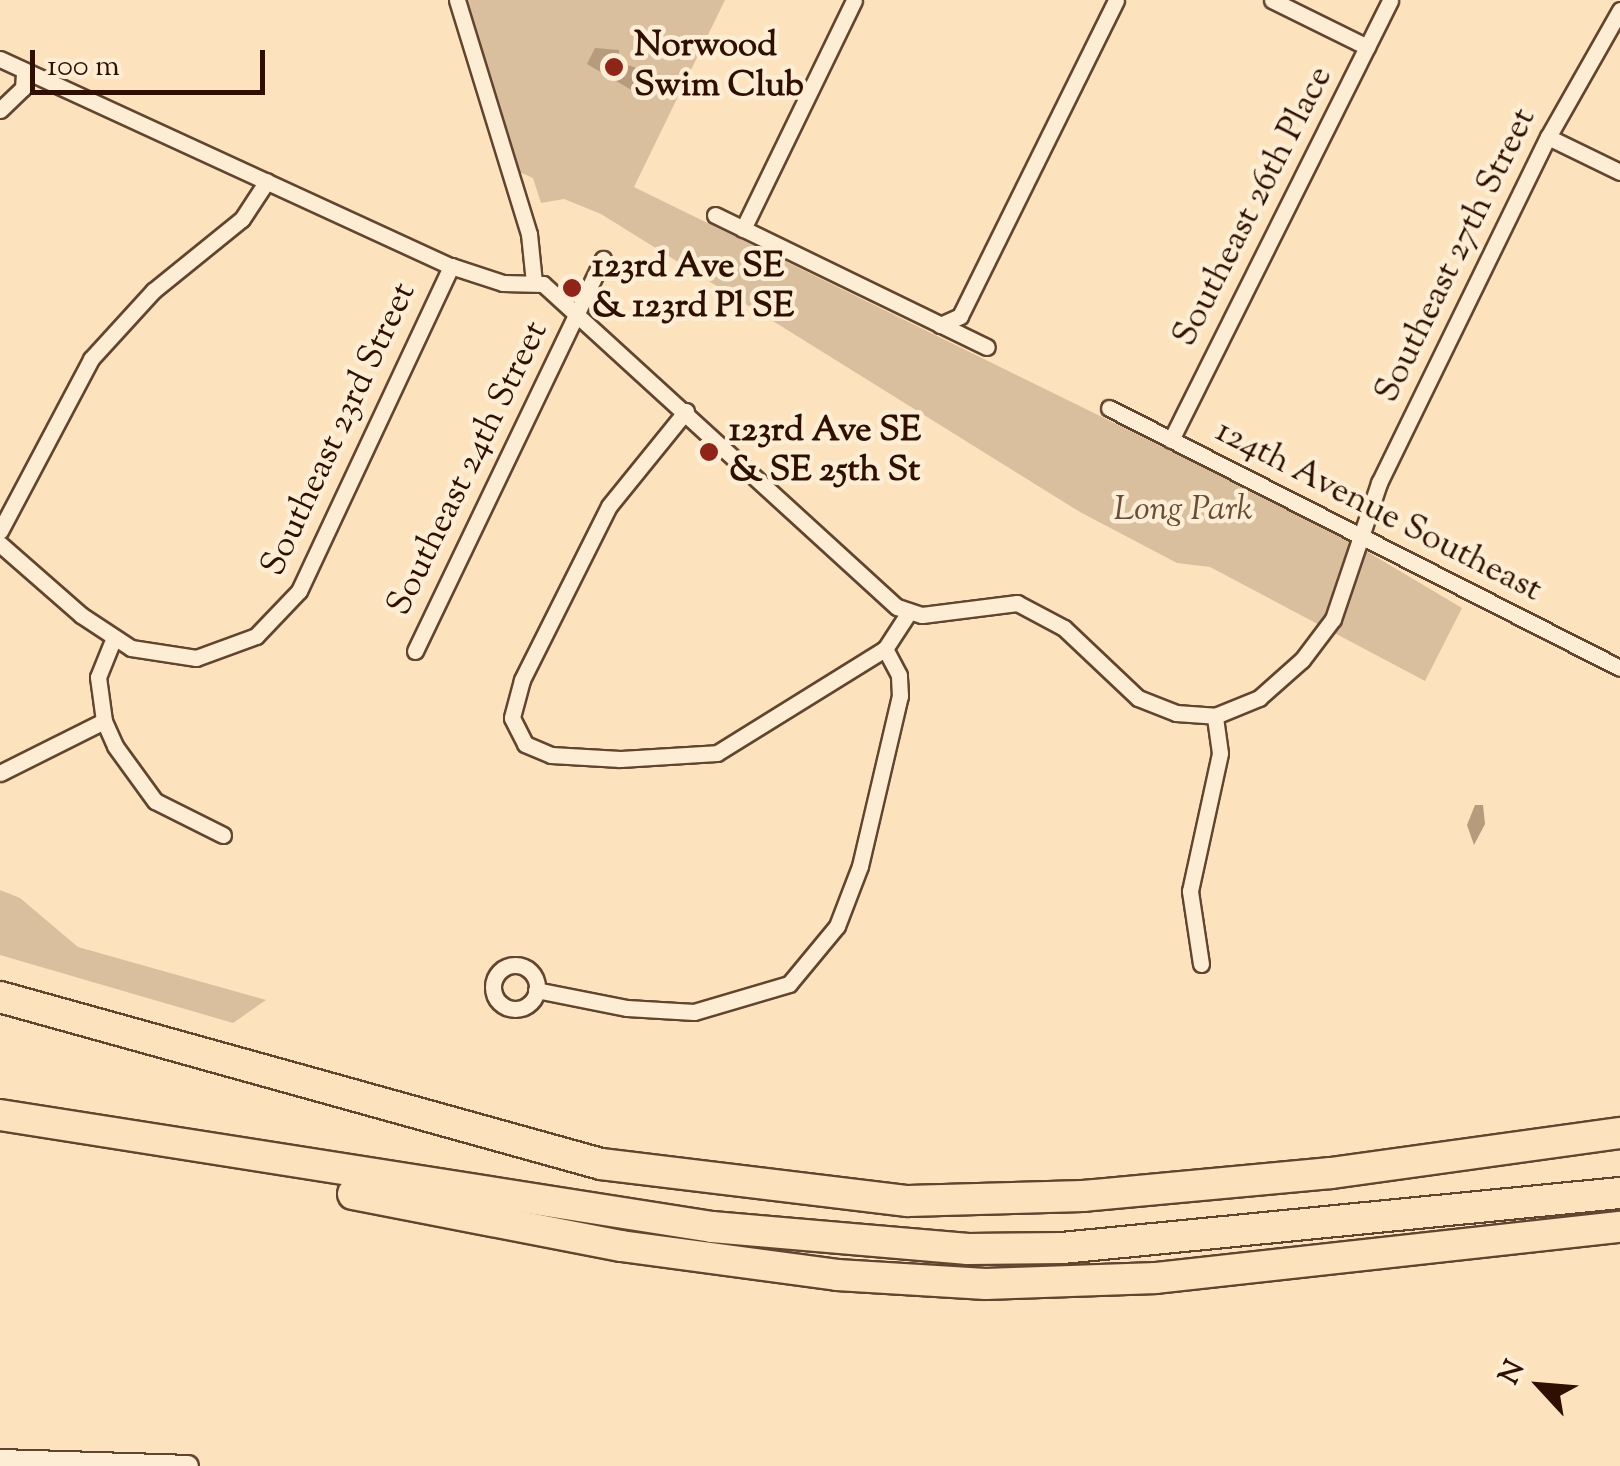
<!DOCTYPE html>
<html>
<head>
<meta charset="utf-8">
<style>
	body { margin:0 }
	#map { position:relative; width:1620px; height:1466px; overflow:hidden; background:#fce3bd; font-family:"Sorts Mill Goudy",serif }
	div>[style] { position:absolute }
	.green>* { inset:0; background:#d9bf9d }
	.water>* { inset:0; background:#b69b7d }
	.roads { filter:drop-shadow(2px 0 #62452f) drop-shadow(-2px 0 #62452f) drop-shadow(0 2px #62452f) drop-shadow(0 -2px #62452f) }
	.minor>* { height:15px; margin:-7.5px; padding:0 7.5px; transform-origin:7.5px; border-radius:7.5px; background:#fdedd4 }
	.minor>.ring { margin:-7.5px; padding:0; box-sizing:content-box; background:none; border:15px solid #fdedd4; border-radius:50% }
	.tertiary>* { height:20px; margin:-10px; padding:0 10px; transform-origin:10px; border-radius:10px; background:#fdedd4 }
	.motorway>* { height:30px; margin:-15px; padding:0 15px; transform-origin:15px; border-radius:15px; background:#fce3bd }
	.dots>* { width:28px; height:28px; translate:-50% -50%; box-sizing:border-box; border:5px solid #fdedd4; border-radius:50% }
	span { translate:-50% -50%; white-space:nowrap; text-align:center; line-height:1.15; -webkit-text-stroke:9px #fdedd4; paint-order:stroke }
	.poi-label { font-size:35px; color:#2f1000; font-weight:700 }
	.left { translate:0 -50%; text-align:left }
	.street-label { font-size:35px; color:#2f1000 }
	.park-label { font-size:35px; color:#6a4d37; font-style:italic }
	.north { position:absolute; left:1490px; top:1336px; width:100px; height:100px; -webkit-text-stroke:8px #fdedd4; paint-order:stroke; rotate:296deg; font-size:28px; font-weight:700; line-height:40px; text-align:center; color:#2f1000 }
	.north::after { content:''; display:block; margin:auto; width:35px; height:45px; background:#2f1000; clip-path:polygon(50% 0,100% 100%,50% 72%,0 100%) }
	.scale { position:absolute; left:30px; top:50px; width:235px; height:45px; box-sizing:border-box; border:5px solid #2f1000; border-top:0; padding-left:12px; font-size:30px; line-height:35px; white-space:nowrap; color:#2f1000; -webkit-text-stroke:8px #fdedd4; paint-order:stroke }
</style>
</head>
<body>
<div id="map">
	<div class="green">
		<i style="clip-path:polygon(465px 0,725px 0,634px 187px,1324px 526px,1462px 608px,1425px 681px,1210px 567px,1177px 563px,1080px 512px,601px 214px,564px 199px,541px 203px,533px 178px,517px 171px)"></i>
		<i style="clip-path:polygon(0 890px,20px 898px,78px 947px,266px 1000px,233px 1023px,0 955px)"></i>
	</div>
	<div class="water">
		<i style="clip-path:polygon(595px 48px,619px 50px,619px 62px,645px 71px,635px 92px,587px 64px)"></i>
		<i style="clip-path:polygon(1475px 805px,1483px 805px,1485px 824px,1474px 845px,1467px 825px)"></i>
	</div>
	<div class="roads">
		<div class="minor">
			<i style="left:457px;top:0;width:245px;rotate:72.9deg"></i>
			<i style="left:529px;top:234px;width:48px;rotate:84.1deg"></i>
			<i style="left:1272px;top:0;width:106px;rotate:26.3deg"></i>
			<i style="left:0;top:59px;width:496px;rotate:24.7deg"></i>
			<i style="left:451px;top:266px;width:55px;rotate:18.1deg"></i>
			<i style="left:503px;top:283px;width:40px;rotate:1.4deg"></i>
			<i style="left:543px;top:284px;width:479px;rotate:42.4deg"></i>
			<i style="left:897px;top:607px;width:26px;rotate:18deg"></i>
			<i style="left:922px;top:615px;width:96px;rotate:-7.2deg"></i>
			<i style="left:1017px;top:603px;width:53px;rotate:28deg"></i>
			<i style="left:1064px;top:628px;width:102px;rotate:43.4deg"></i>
			<i style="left:1138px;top:698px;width:41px;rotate:21.5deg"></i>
			<i style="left:1176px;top:713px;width:39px;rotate:4deg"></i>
			<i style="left:1215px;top:716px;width:48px;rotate:-22.2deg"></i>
			<i style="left:1259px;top:698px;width:57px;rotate:-41.5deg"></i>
			<i style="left:1302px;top:660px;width:51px;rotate:-52.9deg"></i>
			<i style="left:1333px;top:619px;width:144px;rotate:-71.3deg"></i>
			<i style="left:1379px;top:483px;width:385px;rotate:-64deg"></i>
			<i style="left:1548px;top:137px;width:146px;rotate:-60.4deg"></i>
			<i style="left:0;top:110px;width:32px;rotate:-44deg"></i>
			<i style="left:23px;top:88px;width:16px;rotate:-86deg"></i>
			<i style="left:1548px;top:137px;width:80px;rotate:25.9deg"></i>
			<i style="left:715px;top:215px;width:302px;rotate:25.9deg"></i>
			<i style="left:743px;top:229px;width:254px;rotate:-64.1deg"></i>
			<i style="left:940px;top:325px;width:22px;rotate:-24deg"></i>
			<i style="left:960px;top:316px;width:352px;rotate:-63.7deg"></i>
			<i style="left:1109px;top:408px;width:573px;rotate:26.97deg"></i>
			<i style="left:686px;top:411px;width:122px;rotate:129deg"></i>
			<i style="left:609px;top:506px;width:195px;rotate:116.6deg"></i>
			<i style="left:522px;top:680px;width:39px;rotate:105deg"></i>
			<i style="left:512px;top:718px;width:29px;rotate:63deg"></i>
			<i style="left:525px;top:744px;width:28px;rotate:23deg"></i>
			<i style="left:551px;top:755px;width:69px;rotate:3.3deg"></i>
			<i style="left:620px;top:759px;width:97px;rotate:-3.5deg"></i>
			<i style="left:717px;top:753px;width:198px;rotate:-31.8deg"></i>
			<i style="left:885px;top:649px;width:44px;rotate:-57deg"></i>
			<i style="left:1171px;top:440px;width:491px;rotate:-63.5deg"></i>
			<i style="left:0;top:531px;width:195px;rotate:-62.1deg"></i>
			<i style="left:91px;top:359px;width:92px;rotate:-47.6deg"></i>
			<i style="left:153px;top:291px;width:114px;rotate:-39deg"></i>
			<i style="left:242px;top:219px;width:45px;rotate:-56.7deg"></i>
			<i style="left:0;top:544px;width:108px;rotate:41.2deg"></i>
			<i style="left:81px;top:615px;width:60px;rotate:33.4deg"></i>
			<i style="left:131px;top:648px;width:66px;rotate:8.7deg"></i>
			<i style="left:196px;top:658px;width:64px;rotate:-20.1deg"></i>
			<i style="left:256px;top:636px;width:62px;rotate:-46.3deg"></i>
			<i style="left:299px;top:591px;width:359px;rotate:-64.9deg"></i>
			<i style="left:113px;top:640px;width:40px;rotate:112deg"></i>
			<i style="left:98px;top:677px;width:44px;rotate:82.2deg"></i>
			<i style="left:104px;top:721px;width:27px;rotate:66deg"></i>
			<i style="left:115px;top:746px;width:68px;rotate:54deg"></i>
			<i style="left:155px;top:801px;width:76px;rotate:26.6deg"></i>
			<i style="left:415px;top:651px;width:435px;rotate:-64.4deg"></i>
			<i style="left:0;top:773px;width:116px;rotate:-26.6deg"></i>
			<i style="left:1201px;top:964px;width:74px;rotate:-98.6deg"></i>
			<i style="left:1190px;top:891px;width:141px;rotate:-77.7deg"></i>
			<i style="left:1220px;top:753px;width:37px;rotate:-98deg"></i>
			<i class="ring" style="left:493px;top:965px;width:29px;height:29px"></i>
			<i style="left:536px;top:990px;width:93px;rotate:11.2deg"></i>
			<i style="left:627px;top:1008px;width:67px;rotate:3.4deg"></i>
			<i style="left:694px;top:1012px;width:99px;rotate:-16.4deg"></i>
			<i style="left:789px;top:984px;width:75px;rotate:-50.4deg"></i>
			<i style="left:837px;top:926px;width:64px;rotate:-69deg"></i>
			<i style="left:860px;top:866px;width:175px;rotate:-76.8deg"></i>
			<i style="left:900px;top:696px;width:21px;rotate:-93deg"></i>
			<i style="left:899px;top:675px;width:30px;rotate:-118deg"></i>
		</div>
		<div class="tertiary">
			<i style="left:0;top:1460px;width:188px;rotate:1.8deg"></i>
		</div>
		<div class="motorway">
			<i style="left:0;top:997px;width:624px;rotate:15.53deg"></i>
			<i style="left:601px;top:1164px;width:309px;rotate:6.9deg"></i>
			<i style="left:908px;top:1201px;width:175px;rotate:-1.6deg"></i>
			<i style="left:1083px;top:1196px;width:249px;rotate:-5.3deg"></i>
			<i style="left:1331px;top:1173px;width:292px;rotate:-7.9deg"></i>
			<i style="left:0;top:1115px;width:721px;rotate:8.94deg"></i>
			<i style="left:712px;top:1227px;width:257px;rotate:4.9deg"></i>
			<i style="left:968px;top:1249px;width:94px;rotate:-0.6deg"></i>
			<i style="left:1062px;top:1248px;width:561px;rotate:-5.63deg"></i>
			<i style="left:353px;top:1194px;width:273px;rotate:11deg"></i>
			<i style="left:621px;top:1246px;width:218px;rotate:7.6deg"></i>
			<i style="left:837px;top:1275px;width:149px;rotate:3.5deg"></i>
			<i style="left:986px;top:1284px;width:170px;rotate:-2deg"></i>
			<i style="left:1156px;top:1278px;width:467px;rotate:-6.3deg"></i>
		</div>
	</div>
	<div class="dots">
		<i style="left:614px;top:67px;background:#8f2418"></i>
		<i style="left:572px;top:288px;background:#8f2418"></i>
		<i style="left:709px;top:452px;background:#8f2418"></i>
	</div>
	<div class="poi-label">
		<span class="left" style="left:634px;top:67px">Norwood<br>Swim Club</span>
		<span class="left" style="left:592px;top:288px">123rd Ave SE<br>&amp; 123rd Pl SE</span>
		<span class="left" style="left:729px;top:452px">123rd Ave SE<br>&amp; SE 25th St</span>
	</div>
	<div class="street-label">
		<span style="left:1254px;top:207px;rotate:-63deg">Southeast 26th Place</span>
		<span style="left:1457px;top:256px;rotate:-64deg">Southeast 27th Street</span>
		<span style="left:340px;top:430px;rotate:-65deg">Southeast 23rd Street</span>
		<span style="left:469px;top:469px;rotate:-64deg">Southeast 24th Street</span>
		<span style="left:1378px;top:512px;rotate:27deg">124th Avenue Southeast</span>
	</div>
	<div class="park-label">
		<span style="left:1183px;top:511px">Long Park</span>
	</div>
	<div class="north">N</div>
	<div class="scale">100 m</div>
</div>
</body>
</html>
